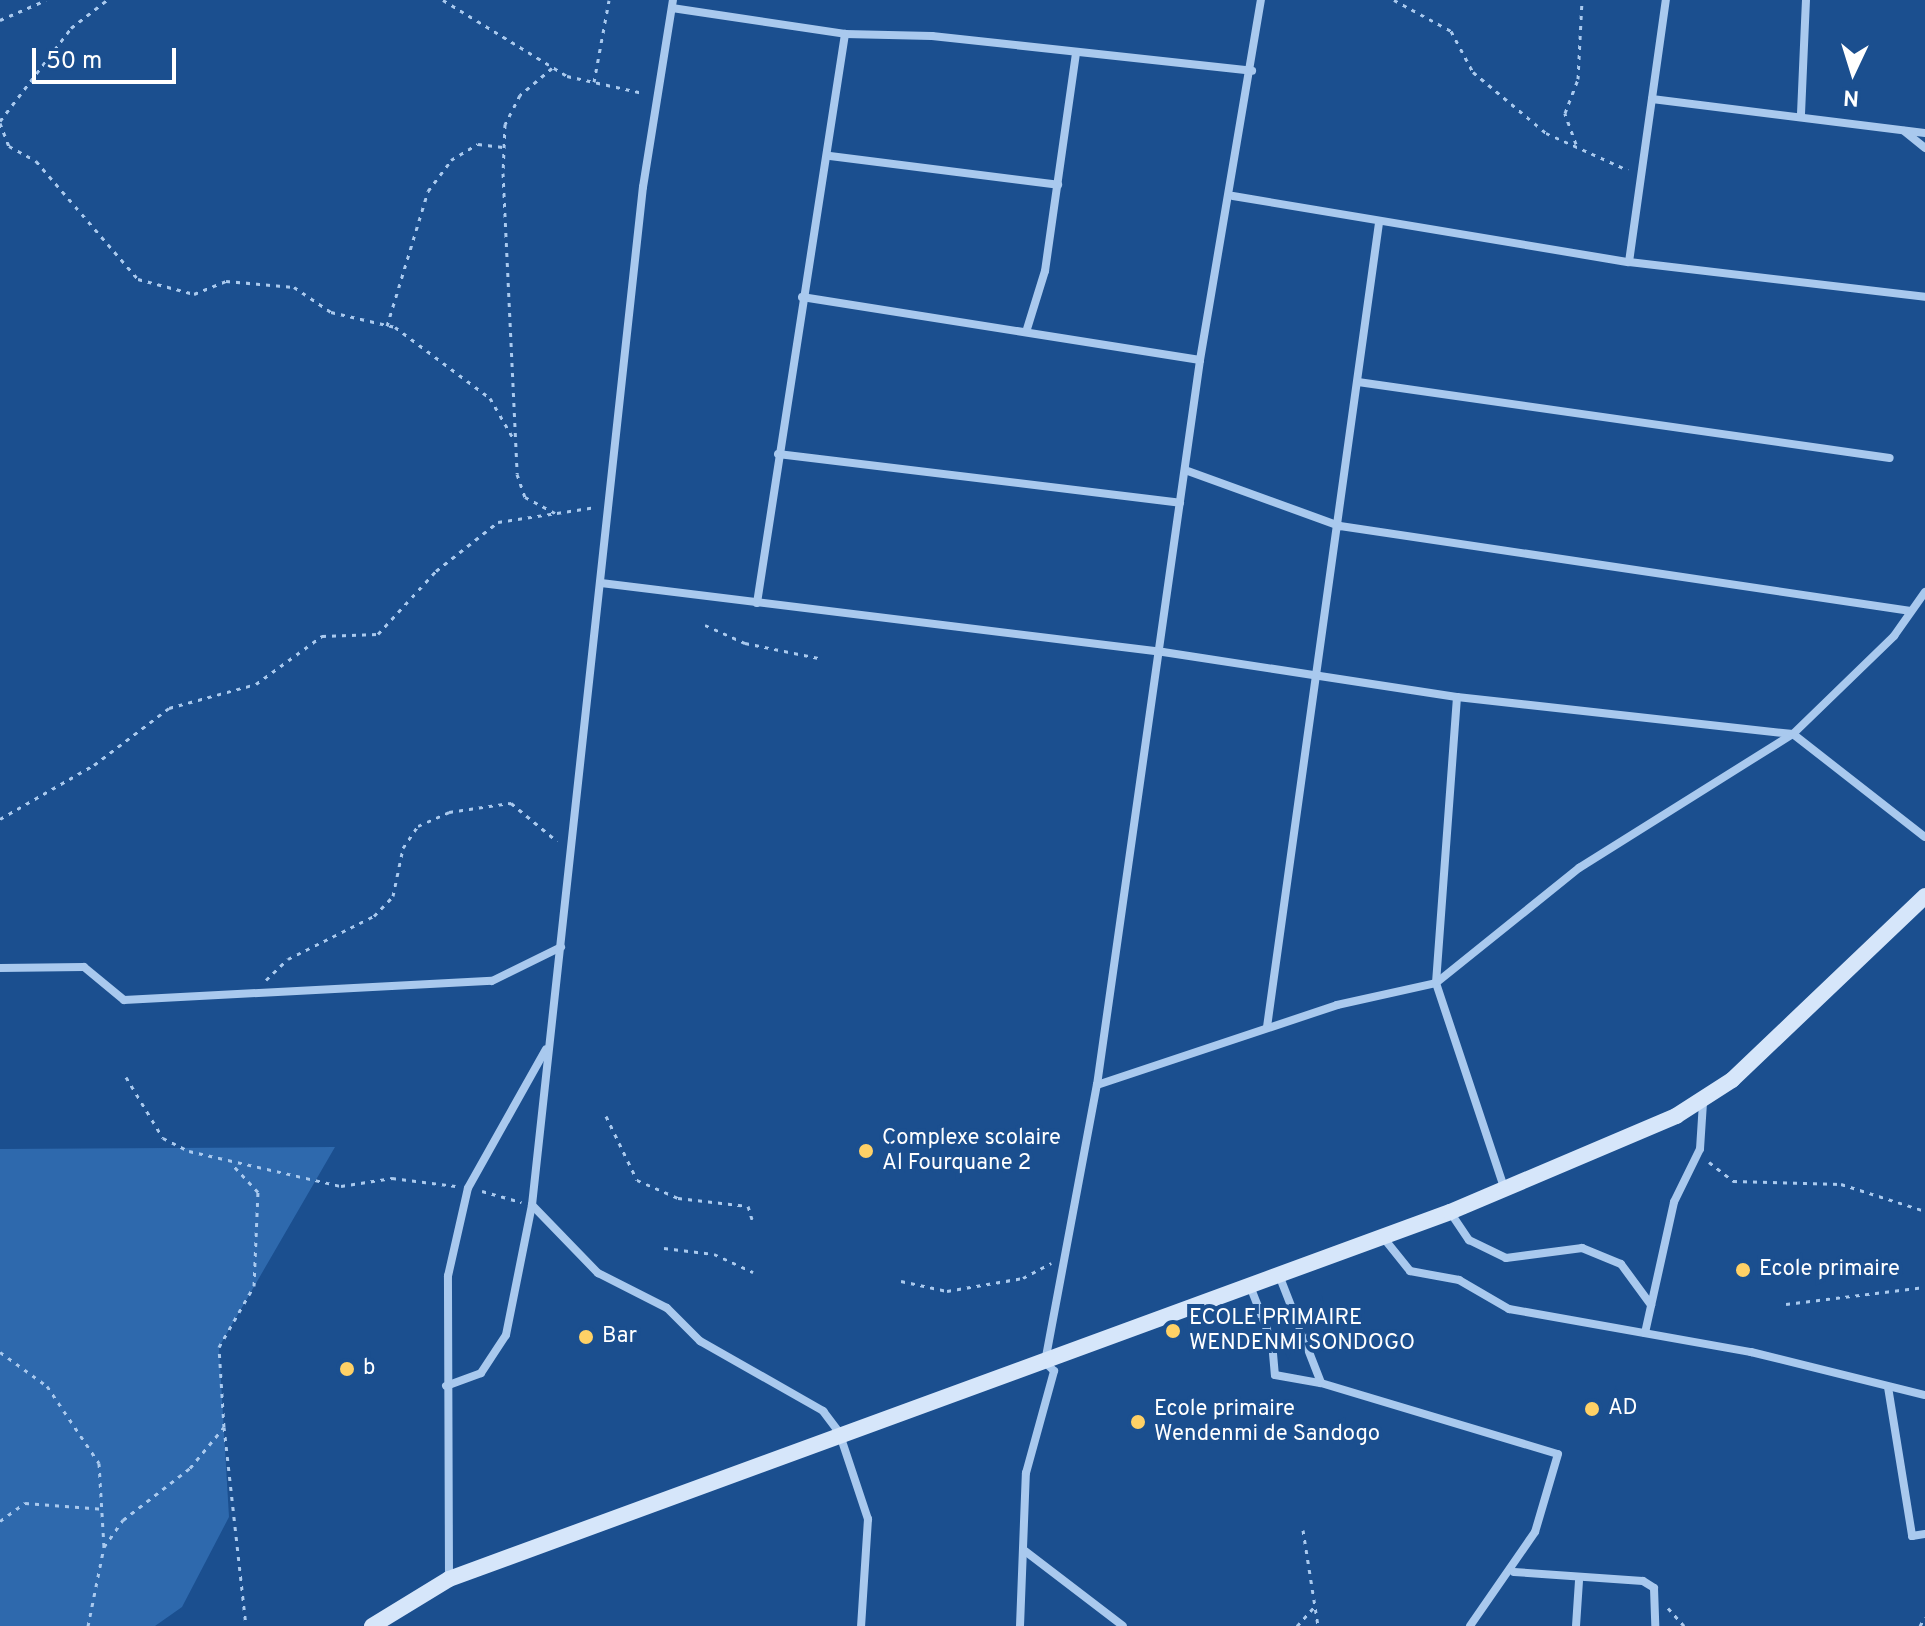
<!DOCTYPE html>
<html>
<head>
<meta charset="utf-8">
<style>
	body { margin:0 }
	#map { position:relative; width:1925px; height:1626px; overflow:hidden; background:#1b4f8f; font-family:Overpass,sans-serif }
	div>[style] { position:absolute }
	.green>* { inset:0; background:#2e69ad }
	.path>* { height:3px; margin-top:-1.5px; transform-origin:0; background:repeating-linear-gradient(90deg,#a9c9ee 0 4px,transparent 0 10px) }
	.street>* { height:8px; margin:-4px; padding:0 4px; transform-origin:4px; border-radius:4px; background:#a9c9ee }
	.secondary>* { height:16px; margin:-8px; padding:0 8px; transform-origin:8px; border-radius:8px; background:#d6e6fa }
	.dots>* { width:22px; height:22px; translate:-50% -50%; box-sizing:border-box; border:4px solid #1b4f8f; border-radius:50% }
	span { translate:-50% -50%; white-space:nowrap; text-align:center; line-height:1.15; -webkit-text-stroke:8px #1b4f8f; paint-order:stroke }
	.poi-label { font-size:22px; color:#fff }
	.left { translate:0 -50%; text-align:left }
	.north { position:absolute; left:1813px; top:32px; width:80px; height:80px; -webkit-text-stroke:6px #1b4f8f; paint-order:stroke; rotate:184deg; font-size:22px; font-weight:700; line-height:32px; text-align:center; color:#fff }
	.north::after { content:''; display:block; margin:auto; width:28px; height:36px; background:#fff; clip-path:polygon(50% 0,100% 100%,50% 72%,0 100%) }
	.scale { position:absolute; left:32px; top:48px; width:144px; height:36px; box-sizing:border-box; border:4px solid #fff; border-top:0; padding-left:10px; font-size:24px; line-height:28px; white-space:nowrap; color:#fff; -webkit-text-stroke:6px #1b4f8f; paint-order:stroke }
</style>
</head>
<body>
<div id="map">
	<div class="green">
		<i style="clip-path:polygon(335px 1147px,219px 1347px,229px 1517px,182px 1607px,155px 1626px,0 1626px,0 1149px)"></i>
	</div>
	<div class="path">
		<i style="left:443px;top:0;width:145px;rotate:31.5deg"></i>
		<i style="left:567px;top:76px;width:78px;rotate:12.6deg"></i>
		<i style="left:1394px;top:0;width:65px;rotate:28.5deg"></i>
		<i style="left:1451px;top:31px;width:47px;rotate:61.8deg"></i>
		<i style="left:1473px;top:72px;width:95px;rotate:39.9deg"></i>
		<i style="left:1546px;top:133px;width:90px;rotate:24.3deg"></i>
		<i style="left:0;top:20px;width:50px;rotate:-23.5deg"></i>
		<i style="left:552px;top:68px;width:42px;rotate:139.8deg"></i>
		<i style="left:520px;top:95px;width:33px;rotate:117deg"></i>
		<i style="left:505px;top:124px;width:49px;rotate:92.3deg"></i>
		<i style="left:503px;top:173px;width:301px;rotate:87.3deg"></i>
		<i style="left:517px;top:474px;width:24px;rotate:71deg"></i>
		<i style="left:525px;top:497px;width:34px;rotate:28deg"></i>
		<i style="left:594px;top:82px;width:83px;rotate:-79.6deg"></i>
		<i style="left:0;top:121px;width:117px;rotate:-52.6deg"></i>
		<i style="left:71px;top:28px;width:46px;rotate:-37.9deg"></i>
		<i style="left:0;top:123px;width:25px;rotate:69deg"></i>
		<i style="left:9px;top:146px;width:31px;rotate:29deg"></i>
		<i style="left:36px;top:161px;width:156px;rotate:49.2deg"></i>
		<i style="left:138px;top:279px;width:58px;rotate:15deg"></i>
		<i style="left:194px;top:294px;width:35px;rotate:-22deg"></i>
		<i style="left:226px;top:281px;width:68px;rotate:5deg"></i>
		<i style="left:294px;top:287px;width:45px;rotate:34deg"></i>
		<i style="left:331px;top:312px;width:66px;rotate:13.2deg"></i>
		<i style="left:395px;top:327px;width:119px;rotate:36.8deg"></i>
		<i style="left:490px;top:398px;width:46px;rotate:60.1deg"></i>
		<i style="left:1576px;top:144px;width:33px;rotate:-110deg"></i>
		<i style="left:1565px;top:113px;width:36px;rotate:-69deg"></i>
		<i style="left:1578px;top:79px;width:79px;rotate:-87.1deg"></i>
		<i style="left:387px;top:326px;width:141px;rotate:-73.1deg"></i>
		<i style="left:428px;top:191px;width:39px;rotate:-53deg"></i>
		<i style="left:451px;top:160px;width:31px;rotate:-31deg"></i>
		<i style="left:478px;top:144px;width:25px;rotate:7deg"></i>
		<i style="left:705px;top:625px;width:44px;rotate:24.2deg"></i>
		<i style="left:745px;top:643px;width:75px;rotate:11.6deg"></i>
		<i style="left:0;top:819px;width:108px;rotate:-29.9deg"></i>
		<i style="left:94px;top:765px;width:94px;rotate:-37.2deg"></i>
		<i style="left:169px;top:708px;width:90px;rotate:-15.4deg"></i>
		<i style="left:256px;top:684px;width:82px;rotate:-36deg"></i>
		<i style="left:322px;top:636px;width:56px;rotate:-2deg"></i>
		<i style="left:378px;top:634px;width:86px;rotate:-47.4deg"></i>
		<i style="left:436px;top:571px;width:79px;rotate:-38.3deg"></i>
		<i style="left:498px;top:522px;width:99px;rotate:-8.7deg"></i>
		<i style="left:266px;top:980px;width:30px;rotate:-44deg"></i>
		<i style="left:288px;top:959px;width:96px;rotate:-26.6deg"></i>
		<i style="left:374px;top:916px;width:28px;rotate:-46deg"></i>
		<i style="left:393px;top:896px;width:49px;rotate:-78.2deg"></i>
		<i style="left:403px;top:848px;width:27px;rotate:-56deg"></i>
		<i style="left:418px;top:826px;width:34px;rotate:-24deg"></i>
		<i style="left:449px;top:812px;width:63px;rotate:-8.3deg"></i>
		<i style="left:511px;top:803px;width:60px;rotate:39.6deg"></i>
		<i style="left:126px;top:1077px;width:71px;rotate:58.8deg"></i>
		<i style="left:163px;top:1138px;width:29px;rotate:27deg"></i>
		<i style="left:189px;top:1151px;width:156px;rotate:13deg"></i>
		<i style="left:341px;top:1186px;width:52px;rotate:-8.9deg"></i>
		<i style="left:392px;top:1178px;width:64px;rotate:7.2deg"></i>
		<i style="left:606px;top:1116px;width:71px;rotate:64.2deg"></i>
		<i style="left:637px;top:1180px;width:45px;rotate:23.7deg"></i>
		<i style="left:678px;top:1198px;width:70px;rotate:6.5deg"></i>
		<i style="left:748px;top:1206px;width:14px;rotate:73deg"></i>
		<i style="left:1709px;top:1162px;width:31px;rotate:38deg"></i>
		<i style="left:1733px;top:1181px;width:108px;rotate:1.6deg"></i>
		<i style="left:1841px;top:1184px;width:88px;rotate:17.8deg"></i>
		<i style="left:482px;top:1191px;width:41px;rotate:15.8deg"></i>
		<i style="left:664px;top:1248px;width:50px;rotate:6.8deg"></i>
		<i style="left:714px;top:1254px;width:43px;rotate:24.8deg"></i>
		<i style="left:901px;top:1281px;width:47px;rotate:12.3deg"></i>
		<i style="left:947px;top:1291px;width:77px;rotate:-9.7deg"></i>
		<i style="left:1023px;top:1278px;width:32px;rotate:-28deg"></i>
		<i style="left:1786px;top:1304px;width:140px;rotate:-7deg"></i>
		<i style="left:0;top:1352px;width:58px;rotate:35.9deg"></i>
		<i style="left:47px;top:1386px;width:93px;rotate:56deg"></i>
		<i style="left:99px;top:1463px;width:84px;rotate:86.6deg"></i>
		<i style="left:224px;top:1427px;width:200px;rotate:83.7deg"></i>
		<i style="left:0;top:1521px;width:31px;rotate:-36deg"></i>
		<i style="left:25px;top:1503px;width:80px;rotate:4.3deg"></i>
		<i style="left:1303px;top:1530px;width:97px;rotate:81.1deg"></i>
		<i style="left:1668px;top:1608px;width:24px;rotate:48deg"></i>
		<i style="left:88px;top:1626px;width:81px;rotate:-78.6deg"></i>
		<i style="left:104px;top:1547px;width:33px;rotate:-55deg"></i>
		<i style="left:123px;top:1520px;width:85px;rotate:-37.8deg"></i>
		<i style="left:190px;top:1468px;width:53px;rotate:-50.3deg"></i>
		<i style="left:224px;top:1427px;width:80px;rotate:-93.6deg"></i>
		<i style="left:219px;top:1347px;width:70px;rotate:-60.2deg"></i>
		<i style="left:254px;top:1286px;width:94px;rotate:-87.6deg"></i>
		<i style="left:258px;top:1192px;width:37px;rotate:-133deg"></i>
		<i style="left:1297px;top:1626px;width:28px;rotate:-48deg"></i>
		<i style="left:1920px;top:1626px;width:10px;rotate:-61deg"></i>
	</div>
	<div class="street">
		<i style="left:672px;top:8px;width:175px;rotate:8.5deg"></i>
		<i style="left:845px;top:34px;width:87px;rotate:1.3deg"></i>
		<i style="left:932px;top:36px;width:322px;rotate:6.2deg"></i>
		<i style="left:1652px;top:99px;width:275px;rotate:7.1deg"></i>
		<i style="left:1801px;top:114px;width:114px;rotate:-87.5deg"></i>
		<i style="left:1904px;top:131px;width:27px;rotate:39deg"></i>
		<i style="left:830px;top:156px;width:230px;rotate:7.2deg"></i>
		<i style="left:1233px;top:196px;width:401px;rotate:9.5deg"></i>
		<i style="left:1629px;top:262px;width:298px;rotate:6.7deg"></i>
		<i style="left:1629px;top:262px;width:265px;rotate:-82deg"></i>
		<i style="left:802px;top:297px;width:403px;rotate:9deg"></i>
		<i style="left:1027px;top:329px;width:61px;rotate:-72.8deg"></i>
		<i style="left:1045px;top:271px;width:221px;rotate:-81.9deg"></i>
		<i style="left:1358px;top:382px;width:537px;rotate:8.13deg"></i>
		<i style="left:778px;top:454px;width:405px;rotate:6.9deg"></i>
		<i style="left:1185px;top:470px;width:165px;rotate:19.9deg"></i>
		<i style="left:1340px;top:526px;width:577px;rotate:8.47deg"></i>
		<i style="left:601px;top:583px;width:566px;rotate:7deg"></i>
		<i style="left:1163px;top:652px;width:297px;rotate:8.7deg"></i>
		<i style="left:1457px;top:697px;width:338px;rotate:6.3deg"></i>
		<i style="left:1793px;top:734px;width:167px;rotate:38deg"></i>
		<i style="left:757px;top:603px;width:576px;rotate:-81.21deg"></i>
		<i style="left:1457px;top:697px;width:287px;rotate:94.2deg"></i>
		<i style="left:1436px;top:983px;width:184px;rotate:-38.8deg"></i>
		<i style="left:1579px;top:868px;width:252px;rotate:-32.1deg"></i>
		<i style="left:1793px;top:734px;width:141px;rotate:-44.1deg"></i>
		<i style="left:1894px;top:636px;width:54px;rotate:-54.8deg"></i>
		<i style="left:0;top:968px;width:84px;rotate:-0.7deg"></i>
		<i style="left:84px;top:967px;width:52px;rotate:39.5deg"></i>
		<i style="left:124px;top:1000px;width:368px;rotate:-3deg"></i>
		<i style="left:492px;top:981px;width:77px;rotate:-26.2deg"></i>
		<i style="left:1267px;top:1027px;width:812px;rotate:-82.07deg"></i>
		<i style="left:1097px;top:1085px;width:253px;rotate:-18.4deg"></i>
		<i style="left:1337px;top:1005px;width:101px;rotate:-12.5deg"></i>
		<i style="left:1436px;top:983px;width:219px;rotate:71.6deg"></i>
		<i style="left:532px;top:1205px;width:95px;rotate:45.9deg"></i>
		<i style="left:598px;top:1273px;width:77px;rotate:26.9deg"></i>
		<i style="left:667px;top:1308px;width:47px;rotate:45deg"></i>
		<i style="left:700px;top:1341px;width:142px;rotate:29.6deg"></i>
		<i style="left:823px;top:1411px;width:26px;rotate:53deg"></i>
		<i style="left:839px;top:1432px;width:92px;rotate:71.6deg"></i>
		<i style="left:868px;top:1519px;width:107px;rotate:93.7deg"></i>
		<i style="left:1450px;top:1212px;width:34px;rotate:56deg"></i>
		<i style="left:1469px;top:1240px;width:41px;rotate:25.9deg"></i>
		<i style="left:1506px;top:1258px;width:77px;rotate:-7.5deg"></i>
		<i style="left:1582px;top:1248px;width:42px;rotate:22.3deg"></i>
		<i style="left:1621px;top:1264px;width:51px;rotate:53.8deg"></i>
		<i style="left:1382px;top:1236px;width:45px;rotate:51.3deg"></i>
		<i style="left:1410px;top:1271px;width:50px;rotate:10.4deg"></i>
		<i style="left:1459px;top:1280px;width:58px;rotate:30.1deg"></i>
		<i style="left:1509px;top:1309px;width:246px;rotate:10.1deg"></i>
		<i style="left:1751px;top:1352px;width:179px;rotate:13.9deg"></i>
		<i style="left:1279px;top:1275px;width:116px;rotate:68.7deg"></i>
		<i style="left:1321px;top:1383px;width:247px;rotate:16.7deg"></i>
		<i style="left:1558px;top:1454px;width:81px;rotate:106.4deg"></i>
		<i style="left:1535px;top:1532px;width:114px;rotate:124.7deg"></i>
		<i style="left:1250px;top:1286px;width:60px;rotate:68.6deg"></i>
		<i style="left:1272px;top:1342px;width:33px;rotate:85deg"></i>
		<i style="left:1275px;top:1375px;width:46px;rotate:10.1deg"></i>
		<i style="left:1645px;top:1333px;width:134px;rotate:-77.5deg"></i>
		<i style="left:1674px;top:1202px;width:59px;rotate:-63.9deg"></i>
		<i style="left:1700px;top:1149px;width:47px;rotate:-86.3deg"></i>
		<i style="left:446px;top:1386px;width:37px;rotate:-20deg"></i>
		<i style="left:481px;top:1373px;width:45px;rotate:-56.7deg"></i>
		<i style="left:506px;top:1335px;width:133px;rotate:-78.7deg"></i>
		<i style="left:532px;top:1205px;width:1024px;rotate:-83.78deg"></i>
		<i style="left:643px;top:187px;width:189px;rotate:-80.9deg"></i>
		<i style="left:1888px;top:1387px;width:151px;rotate:80.8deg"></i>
		<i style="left:1912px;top:1536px;width:13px;rotate:-9deg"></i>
		<i style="left:1025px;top:1551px;width:123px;rotate:37.4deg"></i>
		<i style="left:1514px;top:1572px;width:129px;rotate:4deg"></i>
		<i style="left:1643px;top:1581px;width:13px;rotate:32deg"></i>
		<i style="left:1654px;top:1588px;width:38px;rotate:88deg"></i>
		<i style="left:449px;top:1579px;width:303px;rotate:-90.2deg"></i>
		<i style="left:448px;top:1276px;width:90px;rotate:-77.2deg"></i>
		<i style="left:468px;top:1188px;width:159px;rotate:-60.7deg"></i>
		<i style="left:1020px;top:1626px;width:153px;rotate:-87.8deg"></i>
		<i style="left:1026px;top:1473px;width:106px;rotate:-74.6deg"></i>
		<i style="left:1054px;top:1371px;width:13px;rotate:-135deg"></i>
		<i style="left:1045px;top:1362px;width:282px;rotate:-79.4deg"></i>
		<i style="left:1097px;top:1085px;width:732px;rotate:-81.91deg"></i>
		<i style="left:1200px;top:360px;width:365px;rotate:-80.4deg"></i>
		<i style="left:1576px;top:1626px;width:45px;rotate:-86.2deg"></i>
	</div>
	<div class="secondary">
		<i style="left:372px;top:1626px;width:90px;rotate:-31.4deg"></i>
		<i style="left:449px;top:1579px;width:1066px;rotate:-20.13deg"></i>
		<i style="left:1450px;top:1212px;width:246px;rotate:-23deg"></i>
		<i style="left:1676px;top:1116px;width:67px;rotate:-32.7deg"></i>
		<i style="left:1732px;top:1080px;width:267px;rotate:-43.6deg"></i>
	</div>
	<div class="dots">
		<i style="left:866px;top:1151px;background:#ffd166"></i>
		<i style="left:1743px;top:1270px;background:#ffd166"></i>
		<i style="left:1173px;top:1331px;background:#ffd166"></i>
		<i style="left:586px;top:1337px;background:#ffd166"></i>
		<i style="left:347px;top:1369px;background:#ffd166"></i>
		<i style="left:1592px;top:1409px;background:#ffd166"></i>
		<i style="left:1138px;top:1422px;background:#ffd166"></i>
	</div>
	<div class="poi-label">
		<span class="left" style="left:882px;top:1151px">Complexe scolaire<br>Al Fourquane 2</span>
		<span class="left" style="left:1759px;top:1270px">Ecole primaire</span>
		<span class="left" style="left:1189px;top:1331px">ECOLE PRIMAIRE<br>WENDENMI SONDOGO</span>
		<span class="left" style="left:602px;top:1337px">Bar</span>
		<span class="left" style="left:363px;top:1369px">b</span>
		<span class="left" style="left:1154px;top:1422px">Ecole primaire<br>Wendenmi de Sandogo</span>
		<span class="left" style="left:1608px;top:1409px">AD</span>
	</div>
	<div class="north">N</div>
	<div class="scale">50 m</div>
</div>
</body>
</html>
